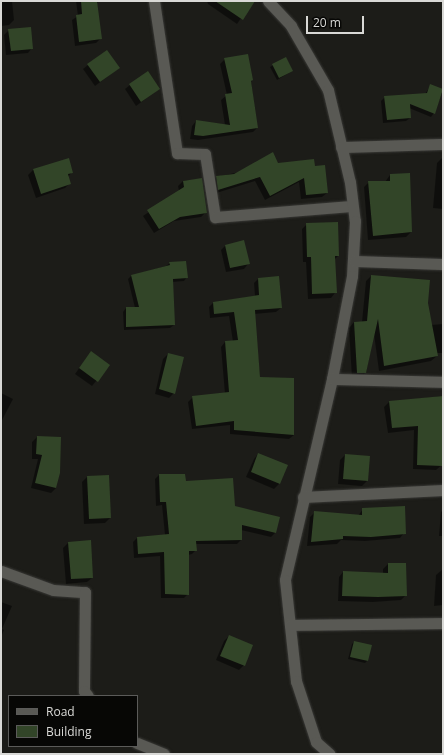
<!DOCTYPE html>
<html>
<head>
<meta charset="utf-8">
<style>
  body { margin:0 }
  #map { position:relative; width:444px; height:755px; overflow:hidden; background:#1c1c18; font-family:"Open Sans",sans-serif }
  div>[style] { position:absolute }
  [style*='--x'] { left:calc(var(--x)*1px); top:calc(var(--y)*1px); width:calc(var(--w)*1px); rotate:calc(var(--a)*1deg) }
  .shadow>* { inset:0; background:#0007 }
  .building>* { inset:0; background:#324528 }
  .roads { filter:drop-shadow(0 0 1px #393936) drop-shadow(0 0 1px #393936) }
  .minor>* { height:11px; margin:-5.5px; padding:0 5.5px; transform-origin:5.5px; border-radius:5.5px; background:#595954 }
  span { translate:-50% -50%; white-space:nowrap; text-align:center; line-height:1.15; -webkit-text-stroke:4px #070705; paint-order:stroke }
  .frame { position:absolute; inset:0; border:2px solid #d9d9d6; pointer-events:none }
  .legend { position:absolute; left:8px; top:695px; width:130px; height:52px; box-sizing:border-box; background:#070705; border:1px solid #5b5b59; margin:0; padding:5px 7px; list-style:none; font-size:12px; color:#d9d9d6 }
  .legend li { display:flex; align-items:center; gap:8px; height:20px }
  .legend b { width:20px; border:1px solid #5b5b59 }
  .scale { position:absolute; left:306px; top:16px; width:58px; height:18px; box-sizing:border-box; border:2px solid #d9d9d6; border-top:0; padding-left:5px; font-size:12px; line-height:14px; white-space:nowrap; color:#d9d9d6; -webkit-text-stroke:3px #070705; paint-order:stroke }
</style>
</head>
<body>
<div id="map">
  <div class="shadow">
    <i style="clip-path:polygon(1px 1px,12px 1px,14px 20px,9px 25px,1px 26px)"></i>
    <i style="clip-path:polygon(76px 1px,99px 1px,96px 4px,101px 38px,96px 43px,75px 46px,72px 20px,78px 16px)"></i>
    <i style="clip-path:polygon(207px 1px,253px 1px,237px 24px,208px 4px)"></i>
    <i style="clip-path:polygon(9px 30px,32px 48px,28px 53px,6px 55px,4px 35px)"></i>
    <i style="clip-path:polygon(286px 58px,292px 71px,277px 80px,270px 67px)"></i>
    <i style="clip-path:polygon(225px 59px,252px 80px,251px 82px,257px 128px,253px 132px,198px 140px,190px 139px,192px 126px,196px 121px,225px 125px,221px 100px,227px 95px,220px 64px)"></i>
    <i style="clip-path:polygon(88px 65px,119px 68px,95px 86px,83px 69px)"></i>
    <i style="clip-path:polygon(130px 85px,159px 89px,136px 106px,125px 89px)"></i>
    <i style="clip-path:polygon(431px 85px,443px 90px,434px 113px,431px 117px,409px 108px,410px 118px,406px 121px,383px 123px,381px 101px,385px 97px,425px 94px)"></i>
    <i style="clip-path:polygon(442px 158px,443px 158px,443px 209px,433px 208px,437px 163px)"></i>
    <i style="clip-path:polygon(68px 159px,72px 172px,68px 177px,70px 183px,65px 188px,36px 198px,28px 175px,33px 170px)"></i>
    <i style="clip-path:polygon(278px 164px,314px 167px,327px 193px,322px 197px,301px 199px,299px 182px,265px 200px,255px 181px,213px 194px,211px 182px,216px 177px)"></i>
    <i style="clip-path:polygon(390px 175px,411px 232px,406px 237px,368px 240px,364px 187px,369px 182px,385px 182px)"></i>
    <i style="clip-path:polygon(201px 179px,206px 212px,201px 217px,174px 221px,154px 233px,143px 216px,179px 191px,178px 186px,183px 181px)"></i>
    <i style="clip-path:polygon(307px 224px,338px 256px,334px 260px,335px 293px,331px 298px,308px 299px,306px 262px,303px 262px,302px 229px)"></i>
    <i style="clip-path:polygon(226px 245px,248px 264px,244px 269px,226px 272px,221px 250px)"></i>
    <i style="clip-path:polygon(170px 263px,187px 277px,184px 281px,172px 282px,174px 325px,170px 328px,124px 330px,123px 312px,126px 308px,135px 308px,128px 279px,131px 276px,166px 266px)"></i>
    <i style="clip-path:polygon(371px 276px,427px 303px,431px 325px,443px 324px,443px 353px,437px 353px,437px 356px,431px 361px,379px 371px,374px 334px,366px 372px,360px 378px,352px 378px,349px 328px,354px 322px,362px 322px,366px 281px)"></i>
    <i style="clip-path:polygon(258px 279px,281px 308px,276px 312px,254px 314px,260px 378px,294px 435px,289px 439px,230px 434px,230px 425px,192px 429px,188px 402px,193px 397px,225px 394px,221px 347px,225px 342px,233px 342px,229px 316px,210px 318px,209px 307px,213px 303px,255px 296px,254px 283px)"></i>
    <i style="clip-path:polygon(168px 354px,174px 393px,169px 398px,155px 394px,163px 359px)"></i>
    <i style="clip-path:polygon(87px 357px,109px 365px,92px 386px,75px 374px)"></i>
    <i style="clip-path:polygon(1px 393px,13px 399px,1px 422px)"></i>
    <i style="clip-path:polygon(443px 396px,443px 464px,436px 470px,413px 469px,414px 430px,388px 433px,384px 407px,389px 402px)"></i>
    <i style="clip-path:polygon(37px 437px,56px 488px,51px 493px,31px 488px,38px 459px,32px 459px,32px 442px)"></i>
    <i style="clip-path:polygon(258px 454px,286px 466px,279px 484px,274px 489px,246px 477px,254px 459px)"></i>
    <i style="clip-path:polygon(345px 455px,367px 481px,362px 486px,338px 484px,340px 460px)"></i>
    <i style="clip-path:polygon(159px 475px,185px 482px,234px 507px,279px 518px,275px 533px,271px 537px,241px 530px,241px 540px,237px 544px,195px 544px,196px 550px,192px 554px,188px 555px,188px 594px,184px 598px,161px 598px,160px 556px,134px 558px,133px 542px,137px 538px,165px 535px,162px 505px,156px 506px,155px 479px)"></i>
    <i style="clip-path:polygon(108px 476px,110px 518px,105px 523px,84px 524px,82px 482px,87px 477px)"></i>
    <i style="clip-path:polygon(363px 509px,404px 533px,400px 538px,365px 541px,341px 540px,337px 544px,307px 546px,310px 517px,315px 512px,358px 516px)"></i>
    <i style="clip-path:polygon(443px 510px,443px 536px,439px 536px,441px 512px)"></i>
    <i style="clip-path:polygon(68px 543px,92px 578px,87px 582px,66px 584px,63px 548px)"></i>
    <i style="clip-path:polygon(388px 564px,406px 595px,401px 600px,373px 602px,338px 601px,339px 577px,343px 572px,383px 574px,383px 569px)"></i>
    <i style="clip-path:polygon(443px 569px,443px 605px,434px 606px,436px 575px)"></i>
    <i style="clip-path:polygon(1px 602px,12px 606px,2px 629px,4px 630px,1px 637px)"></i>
    <i style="clip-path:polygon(229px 636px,244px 665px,239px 670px,216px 660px,224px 641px)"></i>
    <i style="clip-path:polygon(354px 642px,371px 646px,367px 661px,365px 663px,348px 659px,352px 644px)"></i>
  </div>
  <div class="building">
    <i style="clip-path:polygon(81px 1px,97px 1px,102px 39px,79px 42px,76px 15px,82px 14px)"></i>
    <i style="clip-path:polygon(215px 1px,255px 1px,243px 20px)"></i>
    <i style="clip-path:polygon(31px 27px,33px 49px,11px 51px,8px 29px)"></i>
    <i style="clip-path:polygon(107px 50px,120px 68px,100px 82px,87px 64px)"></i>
    <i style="clip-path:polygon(248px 54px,253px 80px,251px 81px,258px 128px,203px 136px,194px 135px,196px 120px,230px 125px,225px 94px,232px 93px,224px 58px)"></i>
    <i style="clip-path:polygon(286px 57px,293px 71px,279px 78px,272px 64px)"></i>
    <i style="clip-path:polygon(148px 71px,160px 89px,141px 102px,129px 84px)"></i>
    <i style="clip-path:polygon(430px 84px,443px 89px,435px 114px,410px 104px,411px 118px,387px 120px,384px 96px,427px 93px)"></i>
    <i style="clip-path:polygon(273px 152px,278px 163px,314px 159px,315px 166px,325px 165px,328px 193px,306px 195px,304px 178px,270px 196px,260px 177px,218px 190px,216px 176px,234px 174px)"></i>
    <i style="clip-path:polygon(69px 158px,73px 173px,68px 174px,71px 184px,41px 194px,33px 169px)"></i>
    <i style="clip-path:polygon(410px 173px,412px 232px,373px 236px,368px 181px,390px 181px,390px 174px)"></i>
    <i style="clip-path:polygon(202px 178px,207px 213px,180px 217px,159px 229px,147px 210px,184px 187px,183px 181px)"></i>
    <i style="clip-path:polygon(338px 222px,339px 256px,335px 256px,337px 293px,312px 294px,311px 257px,307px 257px,306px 223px)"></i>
    <i style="clip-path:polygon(244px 240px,250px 264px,230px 268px,225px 245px)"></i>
    <i style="clip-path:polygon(186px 261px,188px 278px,173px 279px,175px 325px,126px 327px,126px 307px,139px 307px,131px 275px,170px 265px,169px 262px)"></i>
    <i style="clip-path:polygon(371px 275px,430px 280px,428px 303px,438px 356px,384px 366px,378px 319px,366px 373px,357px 373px,354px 322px,367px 321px)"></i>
    <i style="clip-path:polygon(279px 276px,282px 308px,255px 310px,260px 377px,294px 378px,294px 435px,234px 430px,234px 421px,196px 426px,192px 396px,229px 392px,225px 341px,238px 340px,234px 312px,214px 314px,213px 302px,259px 295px,258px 278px)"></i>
    <i style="clip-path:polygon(91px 351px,110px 365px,98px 382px,79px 368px)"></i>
    <i style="clip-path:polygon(168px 353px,184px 357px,175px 394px,159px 389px)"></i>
    <i style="clip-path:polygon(443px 396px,442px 466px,417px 465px,418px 426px,392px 428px,389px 401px)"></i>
    <i style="clip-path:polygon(37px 436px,61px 437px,60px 473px,56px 488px,35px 483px,42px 455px,36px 454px)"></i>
    <i style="clip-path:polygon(258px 453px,288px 465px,280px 484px,251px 472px)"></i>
    <i style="clip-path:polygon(345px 454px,370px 456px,368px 481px,343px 479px)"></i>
    <i style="clip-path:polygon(159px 474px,185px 474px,186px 481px,233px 478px,235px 506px,280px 517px,276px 533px,242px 525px,242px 540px,196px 541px,197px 551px,189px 551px,189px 595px,165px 594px,164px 552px,138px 554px,137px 537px,169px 534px,166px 502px,160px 502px)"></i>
    <i style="clip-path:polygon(109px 475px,111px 518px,89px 519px,87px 476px)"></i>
    <i style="clip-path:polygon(405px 506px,406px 534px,371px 537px,343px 536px,343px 539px,311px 542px,314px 511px,362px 515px,362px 508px)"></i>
    <i style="clip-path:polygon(91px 540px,93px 578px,71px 579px,68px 542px)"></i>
    <i style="clip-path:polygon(388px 563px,406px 563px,407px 596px,378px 597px,342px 596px,343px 571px,388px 573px)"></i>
    <i style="clip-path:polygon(229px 635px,253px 645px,245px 666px,220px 656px)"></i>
    <i style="clip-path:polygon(354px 641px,372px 645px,368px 661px,350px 657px)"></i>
  </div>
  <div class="roads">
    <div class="minor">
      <i style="--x:154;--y:1;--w:154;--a:81.4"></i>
      <i style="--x:177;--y:153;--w:28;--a:2"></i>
      <i style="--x:205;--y:154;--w:64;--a:81"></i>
      <i style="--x:215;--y:217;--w:137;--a:-4.6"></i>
      <i style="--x:268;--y:1;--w:34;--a:47"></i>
      <i style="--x:291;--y:26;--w:74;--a:60"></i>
      <i style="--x:328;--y:90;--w:95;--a:76.6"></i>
      <i style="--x:350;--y:182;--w:39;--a:83"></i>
      <i style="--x:355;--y:221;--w:55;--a:93.1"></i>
      <i style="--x:352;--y:276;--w:105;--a:101"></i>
      <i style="--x:332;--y:379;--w:206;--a:103.2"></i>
      <i style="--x:285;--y:580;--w:102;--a:83.8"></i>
      <i style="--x:296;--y:681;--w:64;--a:71.8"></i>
      <i style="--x:316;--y:742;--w:18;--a:41"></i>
      <i style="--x:341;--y:147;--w:102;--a:-1.7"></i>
      <i style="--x:354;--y:261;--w:89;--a:1.9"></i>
      <i style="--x:332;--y:379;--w:111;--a:1.5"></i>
      <i style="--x:303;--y:497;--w:140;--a:-2.9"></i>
      <i style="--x:1;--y:571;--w:55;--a:20.1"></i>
      <i style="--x:53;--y:590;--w:32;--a:4"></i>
      <i style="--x:85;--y:592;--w:99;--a:90.6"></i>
      <i style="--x:84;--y:691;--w:6;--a:51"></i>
      <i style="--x:290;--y:625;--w:153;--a:-0.7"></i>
      <i style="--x:137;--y:743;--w:29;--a:22"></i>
    </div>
  </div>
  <div class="frame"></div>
  <ul class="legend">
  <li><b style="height:5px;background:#595954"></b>Road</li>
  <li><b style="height:11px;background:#324528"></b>Building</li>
  </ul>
  <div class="scale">20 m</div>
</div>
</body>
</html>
